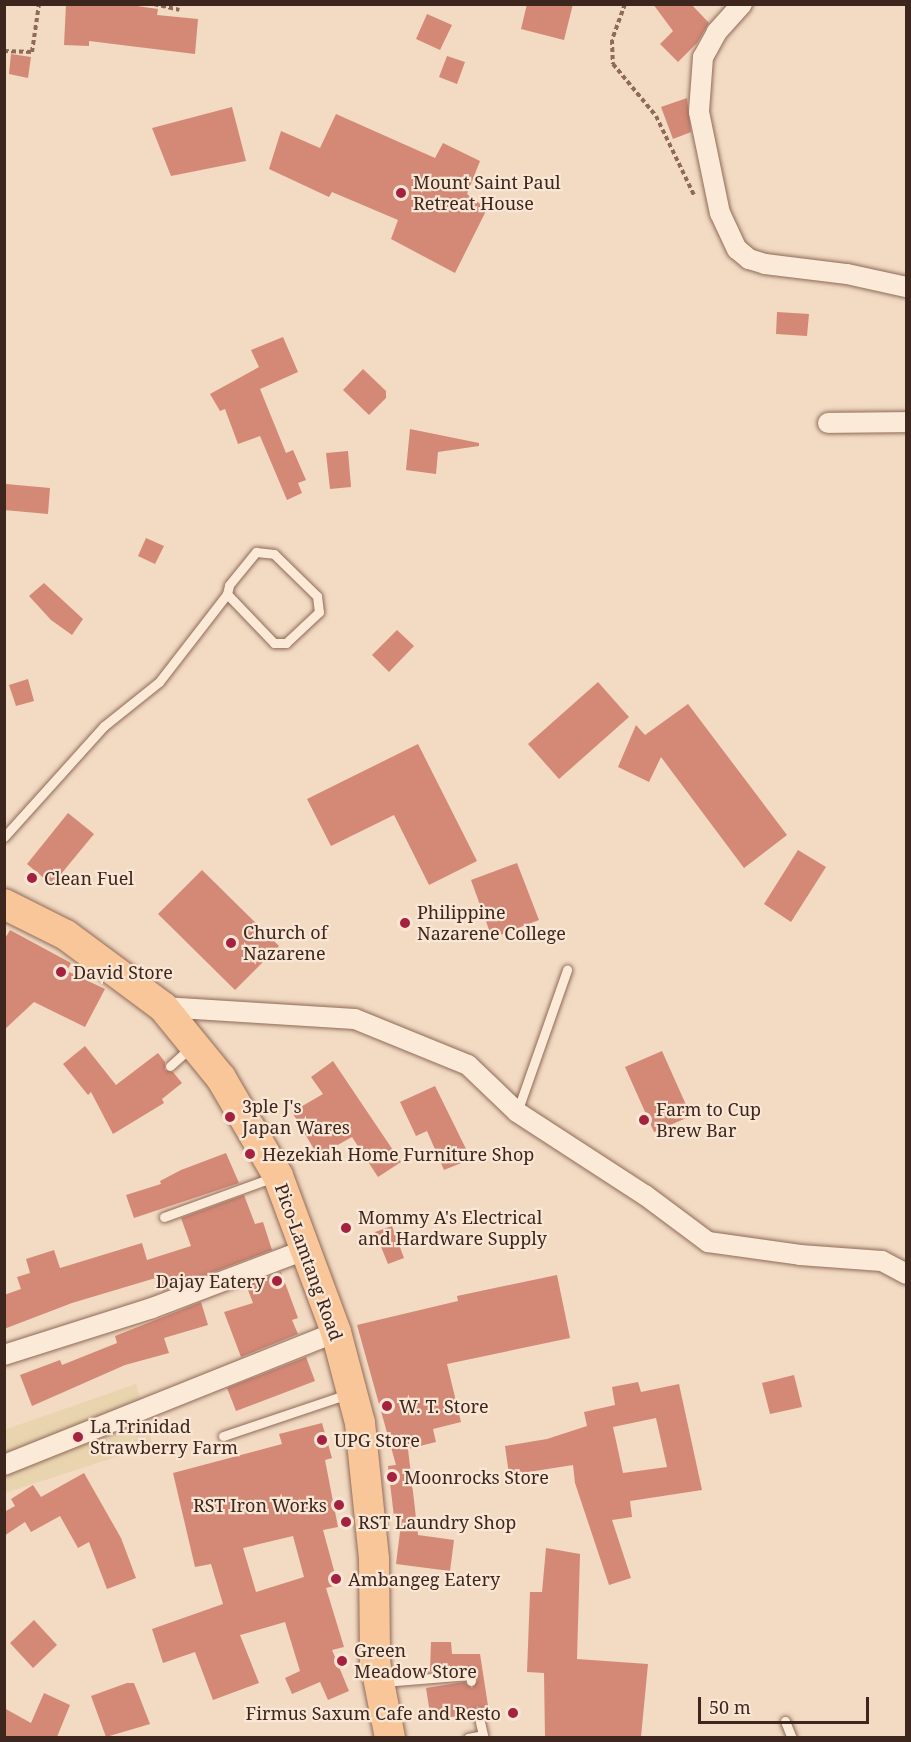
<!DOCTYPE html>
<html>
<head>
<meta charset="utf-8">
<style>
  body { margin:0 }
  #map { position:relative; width:911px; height:1742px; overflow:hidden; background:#f2dac3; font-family:"Noto Serif",serif }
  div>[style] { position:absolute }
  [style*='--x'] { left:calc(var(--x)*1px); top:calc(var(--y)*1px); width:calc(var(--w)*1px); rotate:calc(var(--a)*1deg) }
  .farmland>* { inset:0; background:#e9d4b0 }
  .building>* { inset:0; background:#d48976 }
  .path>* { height:4px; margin-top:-2px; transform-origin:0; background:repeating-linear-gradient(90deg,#8f6a58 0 4.5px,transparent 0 7.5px) }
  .roads { filter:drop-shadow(0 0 2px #8f6a58) drop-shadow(0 0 2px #8f6a58) }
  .lane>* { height:9px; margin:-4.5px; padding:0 4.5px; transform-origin:4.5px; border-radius:4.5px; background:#fcead8 }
  .street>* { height:20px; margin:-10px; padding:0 10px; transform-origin:10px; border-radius:10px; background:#fcead8 }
  .primary>* { height:30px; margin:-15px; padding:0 15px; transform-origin:15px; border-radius:15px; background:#f8c698 }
  .dots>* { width:16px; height:16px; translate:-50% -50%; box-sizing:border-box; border:3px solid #f9e6d4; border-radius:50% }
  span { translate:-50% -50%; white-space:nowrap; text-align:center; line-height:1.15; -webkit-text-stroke:4.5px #f9e6d4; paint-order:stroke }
  .poi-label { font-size:18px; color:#3d261d }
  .left { translate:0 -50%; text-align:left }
  .right { translate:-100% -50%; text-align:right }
  .street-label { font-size:18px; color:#3d261d }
  .frame { position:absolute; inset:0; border:6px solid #3d261d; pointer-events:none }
  .scale { position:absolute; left:698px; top:1697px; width:171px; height:27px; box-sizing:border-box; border:3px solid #3d261d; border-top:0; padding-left:8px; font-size:18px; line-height:21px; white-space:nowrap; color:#3d261d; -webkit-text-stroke:4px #f9e6d4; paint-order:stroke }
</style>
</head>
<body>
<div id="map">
  <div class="farmland">
    <i style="clip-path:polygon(136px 1384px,153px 1445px,5px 1493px,4px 1430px)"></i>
  </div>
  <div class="building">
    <i style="clip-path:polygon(66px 4px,123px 4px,158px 9px,157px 15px,198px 19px,195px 54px,89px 41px,89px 46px,64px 45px)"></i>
    <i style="clip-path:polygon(527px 4px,573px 4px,564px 40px,521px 29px)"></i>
    <i style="clip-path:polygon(653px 4px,691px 4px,709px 23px,697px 43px,678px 62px,660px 44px,673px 31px)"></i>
    <i style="clip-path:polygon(427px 14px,452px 25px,440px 50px,416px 39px)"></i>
    <i style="clip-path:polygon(11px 54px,31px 57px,28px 78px,9px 74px)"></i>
    <i style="clip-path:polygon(447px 56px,465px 62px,457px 84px,439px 77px)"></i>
    <i style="clip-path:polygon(687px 98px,691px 132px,673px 139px,661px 107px)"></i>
    <i style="clip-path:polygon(232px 107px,246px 161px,171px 176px,152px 128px)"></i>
    <i style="clip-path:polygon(336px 114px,435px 158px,443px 143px,480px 161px,467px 194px,487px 209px,455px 273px,391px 239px,398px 220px,332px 192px,329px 197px,269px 169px,281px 131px,320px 148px)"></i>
    <i style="clip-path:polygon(777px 312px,809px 314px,807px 336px,776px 334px)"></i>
    <i style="clip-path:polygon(283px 337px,298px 372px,260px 389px,286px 453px,293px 450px,306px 480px,298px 483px,302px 493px,287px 500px,260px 436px,238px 444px,225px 409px,220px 411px,210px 394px,259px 367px,251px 350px)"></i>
    <i style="clip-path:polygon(363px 369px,386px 391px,386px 398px,369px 415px,343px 390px)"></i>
    <i style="clip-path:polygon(410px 429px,479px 443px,479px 446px,438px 452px,436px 474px,406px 470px)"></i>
    <i style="clip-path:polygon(348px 451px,351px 487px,330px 489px,326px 453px)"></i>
    <i style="clip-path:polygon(6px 484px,50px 488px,48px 514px,4px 510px)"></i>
    <i style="clip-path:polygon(146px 538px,164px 546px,155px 564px,138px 556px)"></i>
    <i style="clip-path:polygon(44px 583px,83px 619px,72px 635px,51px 620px,29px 596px)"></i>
    <i style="clip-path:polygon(397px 630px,414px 646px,389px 672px,372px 655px)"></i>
    <i style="clip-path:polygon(28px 679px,34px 701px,16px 706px,9px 685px)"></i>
    <i style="clip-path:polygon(598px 682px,629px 717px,559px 779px,528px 744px)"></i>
    <i style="clip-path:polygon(688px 704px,787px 835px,744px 868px,661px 757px,649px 782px,618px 767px,636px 725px,645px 735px)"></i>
    <i style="clip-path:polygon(418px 744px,477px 861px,429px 885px,394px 815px,331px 846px,307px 799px)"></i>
    <i style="clip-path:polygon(68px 813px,94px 834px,52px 885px,27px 864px)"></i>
    <i style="clip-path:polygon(798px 850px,826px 867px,791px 922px,764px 904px)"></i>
    <i style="clip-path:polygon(517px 863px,539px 920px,492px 938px,471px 880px)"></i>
    <i style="clip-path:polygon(202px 870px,279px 946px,235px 990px,158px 914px)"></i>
    <i style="clip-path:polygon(10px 930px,71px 963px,67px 971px,105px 989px,85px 1027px,34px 1002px,4px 1030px,4px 940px)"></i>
    <i style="clip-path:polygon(85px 1046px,116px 1085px,158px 1053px,165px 1062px,165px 1070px,173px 1072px,182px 1083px,162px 1099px,164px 1103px,113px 1134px,91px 1092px,88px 1095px,63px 1064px)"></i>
    <i style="clip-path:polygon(662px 1051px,691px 1116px,654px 1132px,625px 1067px)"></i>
    <i style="clip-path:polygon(333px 1061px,401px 1162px,378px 1177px,352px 1137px,318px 1156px,292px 1112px,323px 1094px,311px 1077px)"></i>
    <i style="clip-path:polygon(435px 1086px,471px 1159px,444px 1170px,427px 1131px,416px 1136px,400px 1102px)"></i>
    <i style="clip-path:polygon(226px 1153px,239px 1183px,134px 1218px,126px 1195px,161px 1184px,160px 1181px,181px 1170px)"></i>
    <i style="clip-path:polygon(244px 1195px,255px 1224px,263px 1222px,272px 1250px,163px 1291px,159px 1277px,72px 1303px,4px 1329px,4px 1295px,21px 1289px,17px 1277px,30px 1273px,26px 1259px,54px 1250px,60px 1268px,142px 1243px,147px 1260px,191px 1246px,181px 1218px)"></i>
    <i style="clip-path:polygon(392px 1226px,404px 1258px,388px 1264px,375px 1232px)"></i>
    <i style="clip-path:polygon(281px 1272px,298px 1318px,292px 1320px,298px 1334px,241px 1357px,224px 1312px,253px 1303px,246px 1285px)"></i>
    <i style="clip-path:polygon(557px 1275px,570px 1338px,447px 1364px,461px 1422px,433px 1429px,436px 1442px,408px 1449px,418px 1535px,454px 1540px,450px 1571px,396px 1564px,402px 1516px,394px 1517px,388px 1466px,396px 1465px,357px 1325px,458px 1301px,457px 1296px)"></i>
    <i style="clip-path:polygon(201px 1302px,208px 1325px,164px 1338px,169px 1353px,125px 1365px,32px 1406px,20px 1375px,60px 1360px,62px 1365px,117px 1343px,115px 1336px)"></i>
    <i style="clip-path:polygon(306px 1357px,315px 1381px,236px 1411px,227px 1388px)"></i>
    <i style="clip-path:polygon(794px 1375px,802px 1407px,770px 1414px,762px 1383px)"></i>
    <i style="clip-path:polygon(evenodd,638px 1382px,641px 1392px,679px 1384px,702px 1490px,630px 1501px,632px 1517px,612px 1520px,631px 1578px,609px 1585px,575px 1483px,573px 1465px,509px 1475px,505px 1446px,547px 1439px,587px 1426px,584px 1412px,615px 1405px,612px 1387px,638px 1382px,656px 1418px,667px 1467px,623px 1473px,613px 1427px,656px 1418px)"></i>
    <i style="clip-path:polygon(evenodd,322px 1423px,332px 1458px,325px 1460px,338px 1527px,323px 1530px,338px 1585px,326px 1588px,344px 1647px,332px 1650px,349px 1691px,328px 1700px,320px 1682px,292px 1694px,285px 1678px,300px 1671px,285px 1622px,240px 1635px,259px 1683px,213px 1700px,195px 1652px,163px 1663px,152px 1629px,223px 1604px,211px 1564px,195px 1567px,173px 1473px,282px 1444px,279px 1434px,322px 1423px,293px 1536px,304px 1577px,256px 1592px,243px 1548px,293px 1536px)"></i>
    <i style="clip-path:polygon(84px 1473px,121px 1538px,136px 1578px,107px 1589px,89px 1542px,78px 1548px,60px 1516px,31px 1532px,25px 1522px,4px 1536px,4px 1512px,15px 1506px,11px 1499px,33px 1485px,41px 1497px)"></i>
    <i style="clip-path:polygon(546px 1548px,580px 1554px,577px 1659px,648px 1664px,641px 1737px,545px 1737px,544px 1673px,527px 1672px,530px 1592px,542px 1592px)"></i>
    <i style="clip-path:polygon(34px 1620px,57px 1645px,33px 1668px,10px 1643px)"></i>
    <i style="clip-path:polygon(431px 1642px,451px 1642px,452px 1654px,480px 1654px,489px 1712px,477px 1706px,471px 1714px,431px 1720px,426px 1688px,464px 1682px,472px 1688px,478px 1680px,472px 1669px,430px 1671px)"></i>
    <i style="clip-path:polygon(127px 1683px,134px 1683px,150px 1724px,106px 1737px,91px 1696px)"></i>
    <i style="clip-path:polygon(44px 1693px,70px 1705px,57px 1737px,4px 1737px,4px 1708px,31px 1723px)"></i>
  </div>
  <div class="path">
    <i style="--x:154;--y:4;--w:26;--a:13"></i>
    <i style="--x:625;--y:4;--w:38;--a:110"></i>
    <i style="--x:612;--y:40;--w:24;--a:88"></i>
    <i style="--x:613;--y:64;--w:67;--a:50.4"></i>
    <i style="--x:656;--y:116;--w:88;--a:64.3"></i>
    <i style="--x:4;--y:51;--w:28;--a:2"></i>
    <i style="--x:32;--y:52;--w:49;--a:-81.7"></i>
  </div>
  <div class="roads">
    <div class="lane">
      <i style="--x:256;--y:552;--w:18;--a:6"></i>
      <i style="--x:274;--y:554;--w:60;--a:44.3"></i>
      <i style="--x:317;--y:596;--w:16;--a:83"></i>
      <i style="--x:319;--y:612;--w:45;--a:136.8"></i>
      <i style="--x:286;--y:643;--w:12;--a:180"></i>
      <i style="--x:274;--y:643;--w:68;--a:-133.8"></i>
      <i style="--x:227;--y:594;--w:9;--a:-77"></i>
      <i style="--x:229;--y:585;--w:43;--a:-50.7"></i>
      <i style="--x:4;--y:837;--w:149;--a:-48"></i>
      <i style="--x:104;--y:726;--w:70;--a:-38.7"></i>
      <i style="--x:159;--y:682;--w:111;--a:-52.3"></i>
      <i style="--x:170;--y:1066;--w:27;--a:-42"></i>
      <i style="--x:517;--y:1112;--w:151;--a:-70.6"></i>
      <i style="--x:164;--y:1217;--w:117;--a:-20"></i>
      <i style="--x:223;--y:1436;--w:132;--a:-18.6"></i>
      <i style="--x:383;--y:1682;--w:87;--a:-4.6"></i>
      <i style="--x:470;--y:1675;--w:6;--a:81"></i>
      <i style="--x:785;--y:1721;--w:18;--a:68"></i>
      <i style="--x:468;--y:1738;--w:15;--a:-11"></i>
      <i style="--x:483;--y:1735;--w:23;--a:-103"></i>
    </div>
    <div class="street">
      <i style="--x:742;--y:4;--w:38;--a:132"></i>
      <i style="--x:717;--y:32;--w:29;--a:119"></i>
      <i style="--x:703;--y:57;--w:55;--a:94.2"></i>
      <i style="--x:699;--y:112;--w:103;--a:78.3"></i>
      <i style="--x:720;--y:213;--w:40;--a:65"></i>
      <i style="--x:737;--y:249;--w:16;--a:40"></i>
      <i style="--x:749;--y:259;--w:17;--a:17"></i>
      <i style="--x:765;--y:264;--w:83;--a:7"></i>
      <i style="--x:847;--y:274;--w:60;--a:12.4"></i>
      <i style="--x:828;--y:423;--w:78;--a:-0.7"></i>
      <i style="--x:163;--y:1007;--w:192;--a:3.6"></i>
      <i style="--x:355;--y:1019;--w:122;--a:22.2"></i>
      <i style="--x:468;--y:1065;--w:68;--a:43.8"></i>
      <i style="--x:517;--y:1112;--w:153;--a:33"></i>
      <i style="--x:645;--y:1195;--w:79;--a:36.7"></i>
      <i style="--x:708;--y:1242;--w:93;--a:8"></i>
      <i style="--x:800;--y:1255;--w:82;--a:4.2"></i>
      <i style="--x:882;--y:1261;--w:27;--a:28"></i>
      <i style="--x:4;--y:1355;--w:155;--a:-17.6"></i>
      <i style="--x:152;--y:1308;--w:166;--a:-20.8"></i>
      <i style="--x:4;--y:1465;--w:358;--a:-21.8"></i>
    </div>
    <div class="primary">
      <i style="--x:4;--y:904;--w:69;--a:26.6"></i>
      <i style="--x:66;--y:935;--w:121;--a:36.6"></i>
      <i style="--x:163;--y:1007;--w:92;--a:50.8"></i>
      <i style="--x:221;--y:1078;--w:113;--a:59.8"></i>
      <i style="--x:278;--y:1176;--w:166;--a:69.6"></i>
      <i style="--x:336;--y:1332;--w:94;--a:75.2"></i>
      <i style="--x:360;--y:1423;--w:137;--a:84.1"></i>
      <i style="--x:374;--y:1559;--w:103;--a:89.4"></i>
      <i style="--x:375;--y:1662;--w:77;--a:78.8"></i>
    </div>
  </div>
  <div class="dots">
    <i style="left:401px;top:193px;background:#a4223e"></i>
    <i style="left:32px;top:878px;background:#a4223e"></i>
    <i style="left:405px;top:923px;background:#a4223e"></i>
    <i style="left:231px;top:943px;background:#a4223e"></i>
    <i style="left:61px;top:972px;background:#a4223e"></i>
    <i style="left:230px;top:1117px;background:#a4223e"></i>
    <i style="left:644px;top:1120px;background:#a4223e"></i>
    <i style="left:250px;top:1154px;background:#a4223e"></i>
    <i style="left:346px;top:1228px;background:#a4223e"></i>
    <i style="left:277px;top:1281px;background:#a4223e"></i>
    <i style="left:387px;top:1406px;background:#a4223e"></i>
    <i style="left:78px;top:1437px;background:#a4223e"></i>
    <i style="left:322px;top:1440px;background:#a4223e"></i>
    <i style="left:392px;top:1477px;background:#a4223e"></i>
    <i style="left:339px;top:1505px;background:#a4223e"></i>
    <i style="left:346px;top:1522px;background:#a4223e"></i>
    <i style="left:336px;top:1579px;background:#a4223e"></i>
    <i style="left:342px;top:1661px;background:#a4223e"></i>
    <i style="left:513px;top:1713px;background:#a4223e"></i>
  </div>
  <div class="poi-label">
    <span class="left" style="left:413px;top:193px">Mount Saint Paul<br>Retreat House</span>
    <span class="left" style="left:44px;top:878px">Clean Fuel</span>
    <span class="left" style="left:417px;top:923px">Philippine<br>Nazarene College</span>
    <span class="left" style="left:243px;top:943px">Church of<br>Nazarene</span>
    <span class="left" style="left:73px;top:972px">David Store</span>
    <span class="left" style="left:242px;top:1117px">3ple J's<br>Japan Wares</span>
    <span class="left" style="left:656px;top:1120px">Farm to Cup<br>Brew Bar</span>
    <span class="left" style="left:262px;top:1154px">Hezekiah Home Furniture Shop</span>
    <span class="left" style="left:358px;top:1228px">Mommy A's Electrical<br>and Hardware Supply</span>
    <span class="right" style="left:265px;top:1281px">Dajay Eatery</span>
    <span class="left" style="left:399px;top:1406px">W. T. Store</span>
    <span class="left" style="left:90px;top:1437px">La Trinidad<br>Strawberry Farm</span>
    <span class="left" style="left:334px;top:1440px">UPG Store</span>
    <span class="left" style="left:404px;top:1477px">Moonrocks Store</span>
    <span class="right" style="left:327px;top:1505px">RST Iron Works</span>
    <span class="left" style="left:358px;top:1522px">RST Laundry Shop</span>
    <span class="left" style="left:348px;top:1579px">Ambangeg Eatery</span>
    <span class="left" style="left:354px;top:1661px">Green<br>Meadow Store</span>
    <span class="right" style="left:501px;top:1713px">Firmus Saxum Cafe and Resto</span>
  </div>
  <div class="street-label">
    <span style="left:309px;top:1262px;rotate:70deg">Pico-Lamtang Road</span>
  </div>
  <div class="frame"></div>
  <div class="scale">50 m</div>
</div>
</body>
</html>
